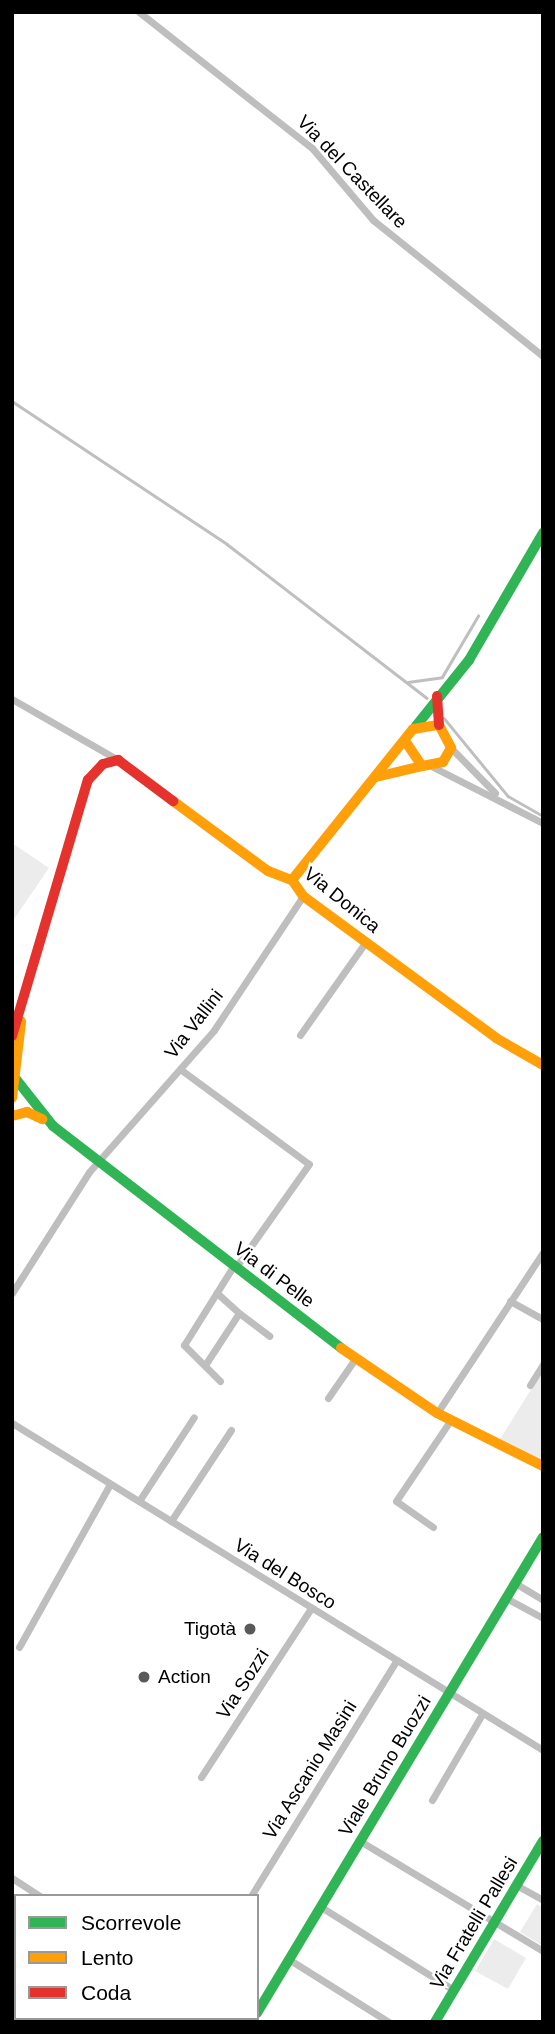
<!DOCTYPE html>
<html>
<head>
<meta charset="utf-8">
<style>
  body { margin:0 }
  #map { position:relative; width:555px; height:2034px; overflow:hidden; background:#fff; font-family:Arial,sans-serif }
  div>[style] { position:absolute }
  [style*='--x'] { left:calc(var(--x)*1px); top:calc(var(--y)*1px); width:calc(var(--w)*1px); rotate:calc(var(--a)*1deg) }
  .green>* { inset:0; background:#ececec }
  .stream>* { height:2.5px; margin:-1.25px; padding:0 1.25px; transform-origin:1.25px; border-radius:1.25px; background:#bfbfbf }
  .street>* { height:7px; margin:-3.5px; padding:0 3.5px; transform-origin:3.5px; border-radius:3.5px; background:#bebebe }
  .fast>* { height:10px; margin:-5px; padding:0 5px; transform-origin:5px; border-radius:5px; background:#30b455 }
  .slow>* { height:10px; margin:-5px; padding:0 5px; transform-origin:5px; border-radius:5px; background:#ff9f0a }
  .jam>* { height:10px; margin:-5px; padding:0 5px; transform-origin:5px; border-radius:5px; background:#e5322d }
  .dots>* { width:19px; height:19px; translate:-50% -50%; box-sizing:border-box; border:4px solid #fff; border-radius:50% }
  span { translate:-50% -50%; white-space:nowrap; text-align:center; line-height:1.15; -webkit-text-stroke:5px #fff; paint-order:stroke }
  .street-label { font-size:19px; color:#000 }
  .poi-label { font-size:19px; color:#000 }
  .right { translate:-100% -50%; text-align:right }
  .left { translate:0 -50%; text-align:left }
  .frame { position:absolute; inset:0; border:14px solid #000; pointer-events:none }
  .legend { position:absolute; left:14px; top:1894px; width:245px; height:126px; box-sizing:border-box; background:#fff; border:2px solid #999; margin:0; padding:9px 12px; list-style:none; font-size:21px; color:#000 }
  .legend li { display:flex; align-items:center; gap:14px; height:35px }
  .legend b { width:35px; border:2px solid #999 }
</style>
</head>
<body>
<div id="map">
  <div class="green">
    <i style="clip-path:polygon(12px 843px,49px 868px,12px 922px)"></i>
    <i style="clip-path:polygon(543px 1370px,543px 1462px,499px 1441px)"></i>
    <i style="clip-path:polygon(537px 1904px,543px 1908px,543px 1946px,520px 1932px)"></i>
    <i style="clip-path:polygon(494px 1939px,526px 1958px,508px 1989px,475px 1971px)"></i>
  </div>
  <div class="stream">
    <i style="--x:12;--y:401;--w:258;--a:33.6"></i>
    <i style="--x:227;--y:544;--w:252;--a:37.6"></i>
    <i style="--x:408;--y:682;--w:34;--a:-8"></i>
    <i style="--x:442;--y:677;--w:71;--a:-59.5"></i>
    <i style="--x:444;--y:718;--w:101;--a:50.6"></i>
    <i style="--x:508;--y:796;--w:40;--a:29.7"></i>
  </div>
  <div class="street">
    <i style="--x:139;--y:12;--w:220;--a:38.2"></i>
    <i style="--x:312;--y:148;--w:94;--a:49.7"></i>
    <i style="--x:373;--y:220;--w:218;--a:38.7"></i>
    <i style="--x:12;--y:699;--w:122;--a:29.9"></i>
    <i style="--x:451;--y:748;--w:63;--a:45.6"></i>
    <i style="--x:433;--y:767;--w:123;--a:27"></i>
    <i style="--x:300;--y:1035;--w:113;--a:-54.8"></i>
    <i style="--x:180;--y:1069;--w:160;--a:36.4"></i>
    <i style="--x:309;--y:1164;--w:126;--a:125.3"></i>
    <i style="--x:12;--y:1293;--w:143;--a:-57.5"></i>
    <i style="--x:89;--y:1172;--w:189;--a:-48.6"></i>
    <i style="--x:214;--y:1030;--w:161;--a:-56.4"></i>
    <i style="--x:510;--y:1301;--w:38;--a:29"></i>
    <i style="--x:239;--y:1313;--w:38;--a:37"></i>
    <i style="--x:205;--y:1365;--w:62;--a:-56.8"></i>
    <i style="--x:239;--y:1313;--w:30;--a:-138"></i>
    <i style="--x:220;--y:1381;--w:51;--a:-135"></i>
    <i style="--x:184;--y:1345;--w:94;--a:-58"></i>
    <i style="--x:530;--y:1385;--w:25;--a:-58"></i>
    <i style="--x:328;--y:1398;--w:47;--a:-55.3"></i>
    <i style="--x:437;--y:1413;--w:193;--a:-56.6"></i>
    <i style="--x:12;--y:1423;--w:624;--a:31.63"></i>
    <i style="--x:139;--y:1501;--w:100;--a:-56.8"></i>
    <i style="--x:171;--y:1521;--w:109;--a:-56.6"></i>
    <i style="--x:433;--y:1527;--w:45;--a:-144.9"></i>
    <i style="--x:396;--y:1501;--w:97;--a:-56"></i>
    <i style="--x:515;--y:1583;--w:33;--a:31"></i>
    <i style="--x:506;--y:1598;--w:42;--a:28.4"></i>
    <i style="--x:19;--y:1647;--w:187;--a:-60.8"></i>
    <i style="--x:201;--y:1777;--w:202;--a:-56.9"></i>
    <i style="--x:432;--y:1800;--w:99;--a:-59.8"></i>
    <i style="--x:360;--y:1841;--w:214;--a:31"></i>
    <i style="--x:12;--y:1878;--w:33;--a:33"></i>
    <i style="--x:516;--y:1885;--w:31;--a:29"></i>
    <i style="--x:251;--y:1896;--w:276;--a:-58.3"></i>
    <i style="--x:321;--y:1907;--w:157;--a:32"></i>
    <i style="--x:290;--y:1960;--w:117;--a:32.1"></i>
    <i style="--x:244;--y:2018;--w:7;--a:34"></i>
    <i style="--x:44;--y:2022;--w:4;--a:-63"></i>
  </div>
  <div class="fast">
    <i style="--x:416;--y:726;--w:85;--a:-51.2"></i>
    <i style="--x:469;--y:660;--w:147;--a:-59.8"></i>
    <i style="--x:12;--y:1074;--w:66;--a:51.7"></i>
    <i style="--x:53;--y:1126;--w:364;--a:37.6"></i>
    <i style="--x:257;--y:2013;--w:555;--a:-59"></i>
    <i style="--x:435;--y:2022;--w:211;--a:-59.2"></i>
  </div>
  <div class="slow">
    <i style="--x:376;--y:777;--w:47;--a:-13.4"></i>
    <i style="--x:173;--y:801;--w:118;--a:36.4"></i>
    <i style="--x:268;--y:871;--w:26;--a:21"></i>
    <i style="--x:292;--y:880;--w:19;--a:55"></i>
    <i style="--x:303;--y:896;--w:240;--a:36.3"></i>
    <i style="--x:496;--y:1038;--w:54;--a:29.9"></i>
    <i style="--x:292;--y:880;--w:193;--a:-51.3"></i>
    <i style="--x:413;--y:729;--w:26;--a:-9"></i>
    <i style="--x:439;--y:725;--w:26;--a:62"></i>
    <i style="--x:451;--y:748;--w:16;--a:120"></i>
    <i style="--x:443;--y:762;--w:21;--a:169"></i>
    <i style="--x:422;--y:766;--w:27;--a:-124"></i>
    <i style="--x:12;--y:1098;--w:77;--a:-83.2"></i>
    <i style="--x:12;--y:1116;--w:16;--a:-15"></i>
    <i style="--x:27;--y:1112;--w:17;--a:25"></i>
    <i style="--x:341;--y:1348;--w:116;--a:34.1"></i>
    <i style="--x:437;--y:1413;--w:119;--a:26.6"></i>
  </div>
  <div class="jam">
    <i style="--x:437;--y:696;--w:29;--a:86"></i>
    <i style="--x:12;--y:1036;--w:267;--a:-73.5"></i>
    <i style="--x:88;--y:780;--w:22;--a:-47"></i>
    <i style="--x:103;--y:764;--w:16;--a:-15"></i>
    <i style="--x:118;--y:760;--w:69;--a:36.7"></i>
  </div>
  <div class="dots">
    <i style="left:250px;top:1629px;background:#595959"></i>
    <i style="left:144px;top:1677px;background:#595959"></i>
  </div>
  <div class="street-label">
    <span style="left:352px;top:172px;rotate:46deg">Via del Castellare</span>
    <span style="left:342px;top:900px;rotate:39deg">Via Donica</span>
    <span style="left:194px;top:1024px;rotate:-52deg">Via Vallini</span>
    <span style="left:274px;top:1275px;rotate:37deg">Via di Pelle</span>
    <span style="left:285px;top:1574px;rotate:32deg">Via del Bosco</span>
    <span style="left:243px;top:1684px;rotate:-57deg">Via Sozzi</span>
    <span style="left:385px;top:1766px;rotate:-59deg">Viale Bruno Buozzi</span>
    <span style="left:310px;top:1770px;rotate:-58deg">Via Ascanio Masini</span>
    <span style="left:474px;top:1923px;rotate:-59deg">Via Fratelli Pallesi</span>
  </div>
  <div class="poi-label">
    <span class="right" style="left:236px;top:1629px">Tigotà</span>
    <span class="left" style="left:158px;top:1677px">Action</span>
  </div>
  <div class="frame"></div>
  <ul class="legend">
  <li><b style="height:9px;background:#30b455"></b>Scorrevole</li>
  <li><b style="height:9px;background:#ff9f0a"></b>Lento</li>
  <li><b style="height:9px;background:#e5322d"></b>Coda</li>
  </ul>
</div>
</body>
</html>
